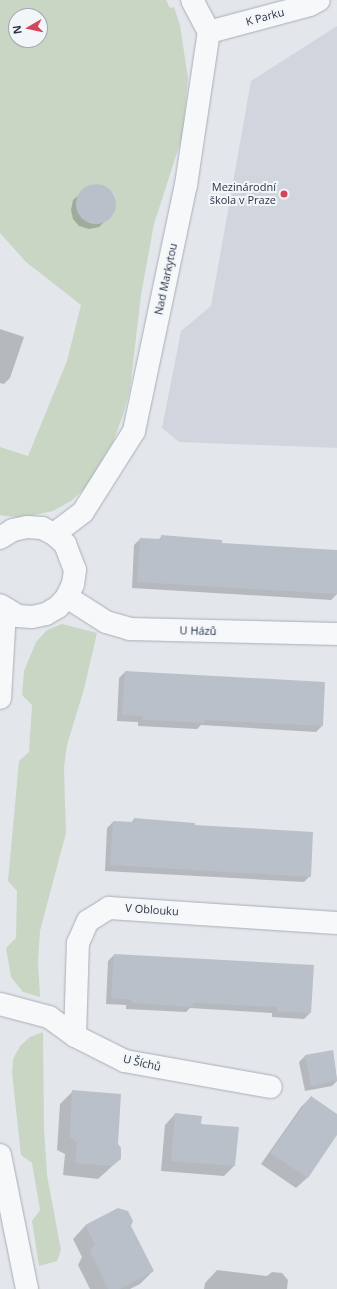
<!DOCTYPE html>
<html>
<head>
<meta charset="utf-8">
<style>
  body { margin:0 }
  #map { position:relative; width:337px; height:1289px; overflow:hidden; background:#e3e7ec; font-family:"Open Sans",sans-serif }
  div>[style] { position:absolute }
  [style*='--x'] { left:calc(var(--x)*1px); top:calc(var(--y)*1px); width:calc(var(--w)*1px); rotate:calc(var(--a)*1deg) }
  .built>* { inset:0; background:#d1d6de }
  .green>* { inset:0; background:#c9d6c4 }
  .shadow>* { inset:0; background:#0003 }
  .building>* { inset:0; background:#bac0ca }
  .round { border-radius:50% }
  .roads { filter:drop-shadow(0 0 1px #a8aeb7) drop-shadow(0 0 1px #a8aeb7) }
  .street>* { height:22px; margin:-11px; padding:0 11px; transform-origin:11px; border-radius:11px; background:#f6f8fa }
  .dots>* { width:11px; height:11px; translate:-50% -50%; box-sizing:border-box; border:2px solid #f3f6f9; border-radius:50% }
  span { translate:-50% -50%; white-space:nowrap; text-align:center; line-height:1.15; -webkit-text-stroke:4px #f3f6f9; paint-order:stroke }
  .street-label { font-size:11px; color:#2a3445 }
  .poi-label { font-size:11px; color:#2a3445 }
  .right { translate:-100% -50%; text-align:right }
  .north { position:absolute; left:8px; top:8px; width:40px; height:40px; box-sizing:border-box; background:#f3f6f9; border:1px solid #a3a8b1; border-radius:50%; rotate:261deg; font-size:11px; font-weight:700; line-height:16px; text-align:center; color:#2a3445 }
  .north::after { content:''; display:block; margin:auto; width:14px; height:18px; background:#d4455a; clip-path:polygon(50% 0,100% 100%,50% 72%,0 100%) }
</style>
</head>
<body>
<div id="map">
  <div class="built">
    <i style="clip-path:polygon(337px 26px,337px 448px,179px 442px,162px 428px,181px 331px,211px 306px,251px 81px)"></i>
  </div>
  <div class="green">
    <i style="clip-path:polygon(evenodd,0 0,166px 0,170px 8px,174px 7px,180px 25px,188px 78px,183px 134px,154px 224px,141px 295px,130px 389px,123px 415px,113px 442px,85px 488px,71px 501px,53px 511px,21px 518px,0 515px,0 447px,28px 456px,67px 361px,81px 305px,26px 262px,0 233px,0 0,16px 16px,40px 16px,40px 40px,16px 40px,16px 16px,0 0,96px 184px,107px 187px,115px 195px,116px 205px,113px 215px,106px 221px,95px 224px,85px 220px,78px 213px,76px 203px,79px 193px,87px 186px,96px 184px)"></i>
    <i style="clip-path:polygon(62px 624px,97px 633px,84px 689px,67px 745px,64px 768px,66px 833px,40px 931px,38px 961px,40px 997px,23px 992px,11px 977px,6px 948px,16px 938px,17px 891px,8px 881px,19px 761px,29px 752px,32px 705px,22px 695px,24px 671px,36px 642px,47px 630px)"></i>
    <i style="clip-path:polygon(43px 1032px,44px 1128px,47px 1175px,61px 1250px,57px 1261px,39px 1266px,32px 1221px,40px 1210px,32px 1163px,21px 1155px,12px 1073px,13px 1059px,20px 1046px,30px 1037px)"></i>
  </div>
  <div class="shadow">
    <i style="clip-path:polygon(96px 185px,107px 188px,114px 195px,115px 205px,113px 214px,106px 220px,99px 227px,89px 229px,79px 226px,73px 219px,71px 210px,73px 200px,80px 194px,87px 187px)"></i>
    <i style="clip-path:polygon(0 329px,24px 337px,10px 378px,4px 384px,0 383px)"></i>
    <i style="clip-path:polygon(162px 536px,221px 544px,337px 551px,337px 594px,331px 600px,132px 588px,134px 545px,140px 539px,158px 540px)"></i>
    <i style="clip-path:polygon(125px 672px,322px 726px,316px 732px,201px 725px,197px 729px,138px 726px,138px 722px,117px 721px,119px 678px)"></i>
    <i style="clip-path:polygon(134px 819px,194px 826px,310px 876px,304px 882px,105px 871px,107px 828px,113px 822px,131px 823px)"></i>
    <i style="clip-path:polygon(114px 955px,310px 1013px,304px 1019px,272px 1017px,272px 1013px,190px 1008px,186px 1012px,126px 1009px,126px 1005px,106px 1004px,108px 961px)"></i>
    <i style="clip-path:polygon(333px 1051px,337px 1081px,332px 1086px,305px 1091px,299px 1062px,305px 1056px)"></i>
    <i style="clip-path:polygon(73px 1091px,116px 1144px,120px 1159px,98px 1179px,63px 1175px,65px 1154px,57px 1150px,60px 1104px)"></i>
    <i style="clip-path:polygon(311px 1097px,337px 1115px,337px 1133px,307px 1178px,296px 1188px,261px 1164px,301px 1107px)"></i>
    <i style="clip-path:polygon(175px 1114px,200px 1125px,234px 1166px,224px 1176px,161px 1171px,165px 1125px)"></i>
    <i style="clip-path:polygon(118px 1209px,153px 1271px,140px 1284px,130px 1289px,90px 1289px,78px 1265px,82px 1257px,73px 1239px,85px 1226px)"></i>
    <i style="clip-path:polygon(217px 1270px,267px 1276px,272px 1272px,282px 1273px,288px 1280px,287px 1289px,204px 1289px,205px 1283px)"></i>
  </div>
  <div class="building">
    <i class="round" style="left:76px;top:184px;width:40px;height:40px"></i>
    <i style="clip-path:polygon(161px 535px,222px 540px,222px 543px,337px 550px,337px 594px,137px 582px,140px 538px,161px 539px)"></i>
    <i style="clip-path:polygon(125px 671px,325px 682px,323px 726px,204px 720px,204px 723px,143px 720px,143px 716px,122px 715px)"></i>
    <i style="clip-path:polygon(134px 818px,195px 823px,195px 825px,313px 832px,311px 877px,110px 865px,113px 821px,134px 822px)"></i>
    <i style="clip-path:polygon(114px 954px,314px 965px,311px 1013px,277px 1012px,277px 1007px,193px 1003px,193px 1007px,132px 1003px,132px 1000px,111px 998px)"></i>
    <i style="clip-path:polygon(333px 1050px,337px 1080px,311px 1086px,305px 1055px)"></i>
    <i style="clip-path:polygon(72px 1090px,121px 1094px,118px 1144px,121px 1148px,121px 1159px,112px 1166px,75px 1163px,77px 1142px,70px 1137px)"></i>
    <i style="clip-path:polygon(311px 1096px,337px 1114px,337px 1135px,308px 1178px,270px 1153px)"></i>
    <i style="clip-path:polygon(175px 1113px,202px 1116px,201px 1124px,239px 1127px,235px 1166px,171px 1161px)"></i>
    <i style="clip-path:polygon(118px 1208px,128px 1211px,133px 1221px,131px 1226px,154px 1271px,120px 1289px,108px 1289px,90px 1251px,95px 1244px,85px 1225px)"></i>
  </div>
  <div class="roads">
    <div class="street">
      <i style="--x:209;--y:32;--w:105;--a:-15"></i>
      <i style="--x:310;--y:5;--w:10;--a:-29"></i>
      <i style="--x:54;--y:534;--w:36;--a:-37"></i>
      <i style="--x:83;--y:512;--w:96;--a:-57.8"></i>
      <i style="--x:134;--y:431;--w:251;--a:-78.1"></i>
      <i style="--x:186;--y:185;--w:155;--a:-81.5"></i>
      <i style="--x:209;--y:32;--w:36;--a:-118"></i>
      <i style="--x:0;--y:538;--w:15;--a:-32"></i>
      <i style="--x:13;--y:530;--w:14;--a:-12"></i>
      <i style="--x:27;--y:527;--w:15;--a:4"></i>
      <i style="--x:42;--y:528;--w:13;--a:27"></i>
      <i style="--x:54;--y:534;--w:15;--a:42"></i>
      <i style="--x:65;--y:544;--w:28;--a:69"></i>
      <i style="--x:75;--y:570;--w:14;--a:98"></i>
      <i style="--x:73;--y:584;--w:14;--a:115"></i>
      <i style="--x:67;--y:597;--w:13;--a:132"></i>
      <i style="--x:58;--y:607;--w:14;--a:150"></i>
      <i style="--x:46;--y:614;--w:14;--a:168"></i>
      <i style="--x:32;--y:617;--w:14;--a:-176"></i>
      <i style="--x:18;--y:616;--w:21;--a:-149"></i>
      <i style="--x:67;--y:597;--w:46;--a:32.7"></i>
      <i style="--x:106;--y:622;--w:25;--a:16"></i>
      <i style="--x:130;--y:629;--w:207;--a:1.4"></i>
      <i style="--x:0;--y:698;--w:88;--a:-86.7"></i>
      <i style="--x:0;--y:1004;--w:51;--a:14.9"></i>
      <i style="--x:49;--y:1017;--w:32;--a:36"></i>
      <i style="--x:75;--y:1036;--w:56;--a:26.6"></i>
      <i style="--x:125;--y:1061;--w:148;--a:10.1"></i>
      <i style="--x:75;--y:1036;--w:93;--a:-88.2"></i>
      <i style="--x:78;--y:943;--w:24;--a:-66"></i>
      <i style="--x:88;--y:921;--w:25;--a:-32"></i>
      <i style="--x:109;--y:908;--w:228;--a:3.8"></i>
      <i style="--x:0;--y:1155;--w:137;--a:78.6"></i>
    </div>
  </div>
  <div class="dots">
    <i style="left:284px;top:194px;background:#d4455a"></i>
  </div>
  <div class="street-label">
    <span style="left:265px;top:17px;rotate:-15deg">K Parku</span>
    <span style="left:166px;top:279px;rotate:-78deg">Nad Markytou</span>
    <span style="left:198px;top:631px;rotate:1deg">U Házů</span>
    <span style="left:152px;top:910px;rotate:4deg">V Oblouku</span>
    <span style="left:142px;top:1063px;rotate:13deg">U Šíchů</span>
  </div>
  <div class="poi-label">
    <span class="right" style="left:276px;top:194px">Mezinárodní<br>škola v Praze</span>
  </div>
  <div class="north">N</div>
</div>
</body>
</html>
